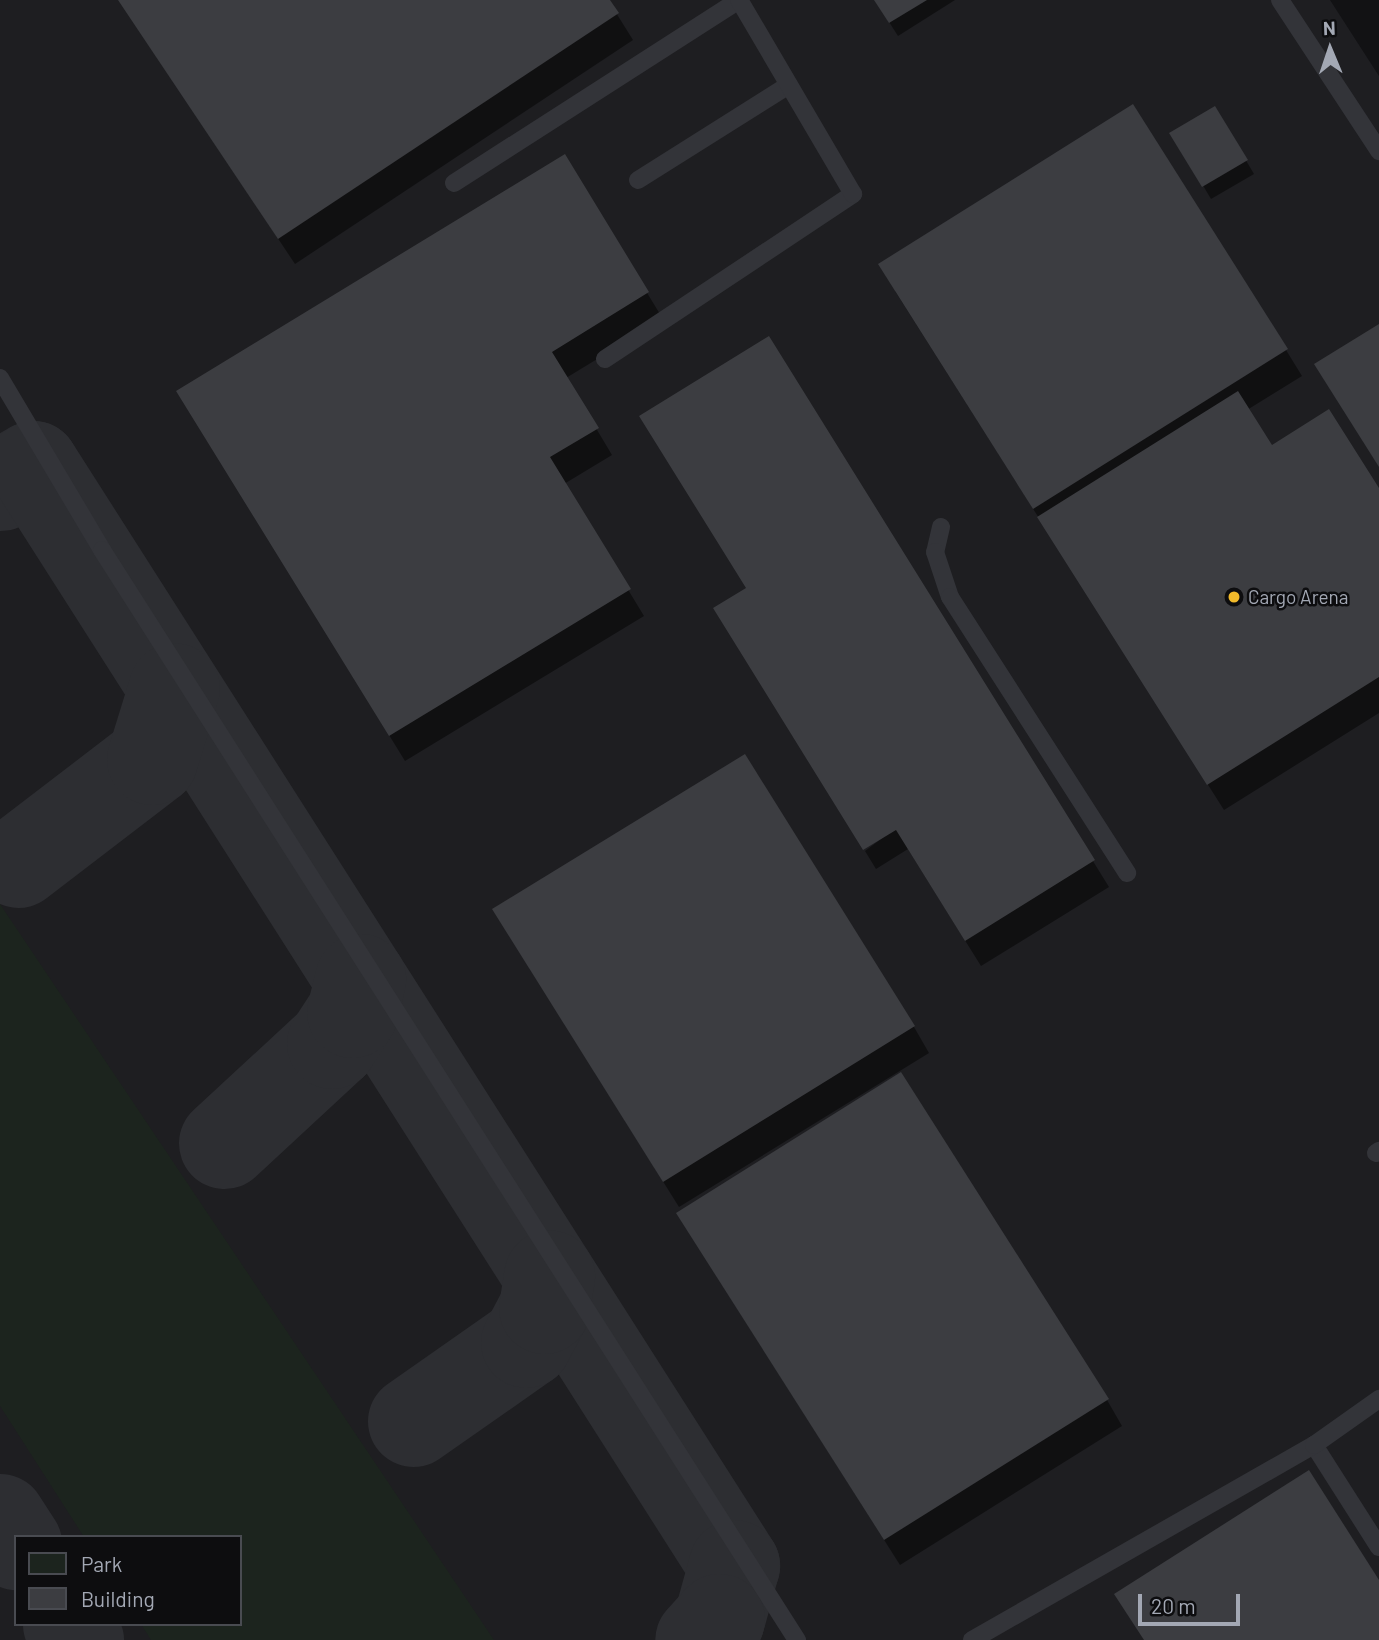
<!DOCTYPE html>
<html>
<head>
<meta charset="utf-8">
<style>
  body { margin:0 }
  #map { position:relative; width:1379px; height:1640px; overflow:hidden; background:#121214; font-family:Barlow,sans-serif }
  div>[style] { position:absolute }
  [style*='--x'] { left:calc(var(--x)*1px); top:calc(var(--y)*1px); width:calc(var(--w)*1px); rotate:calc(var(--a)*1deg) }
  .built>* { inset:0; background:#1e1e21 }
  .green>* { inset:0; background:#1c241e }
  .shadow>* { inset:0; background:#0007 }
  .taxiway>* { height:91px; margin:-45.5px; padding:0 45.5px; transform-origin:45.5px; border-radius:45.5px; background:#2d2e32 }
  .building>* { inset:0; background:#3c3d41 }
  .service>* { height:18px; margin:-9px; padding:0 9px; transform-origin:9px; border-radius:9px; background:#333439 }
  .dots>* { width:19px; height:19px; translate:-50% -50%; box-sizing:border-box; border:4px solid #0d0d0f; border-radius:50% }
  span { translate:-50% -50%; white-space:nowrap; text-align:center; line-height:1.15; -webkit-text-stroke:5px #0d0d0f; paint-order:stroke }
  .poi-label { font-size:19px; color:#a3a8b4 }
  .left { translate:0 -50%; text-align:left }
  .legend { position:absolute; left:14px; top:1535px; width:228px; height:91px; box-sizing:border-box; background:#0d0d0f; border:2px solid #494b51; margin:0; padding:9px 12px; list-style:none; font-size:21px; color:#a3a8b4 }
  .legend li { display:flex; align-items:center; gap:14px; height:35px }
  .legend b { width:35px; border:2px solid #494b51 }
  .north { position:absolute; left:1295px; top:14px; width:70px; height:70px; -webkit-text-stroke:5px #0d0d0f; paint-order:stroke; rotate:358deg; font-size:19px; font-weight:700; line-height:28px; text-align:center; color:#a3a8b4 }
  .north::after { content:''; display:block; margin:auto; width:24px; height:32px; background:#a3a8b4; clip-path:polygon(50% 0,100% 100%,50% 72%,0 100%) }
  .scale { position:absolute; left:1138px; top:1594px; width:102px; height:32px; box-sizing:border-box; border:4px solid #a3a8b4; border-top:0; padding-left:9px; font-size:21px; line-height:24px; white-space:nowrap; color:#a3a8b4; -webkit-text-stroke:5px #0d0d0f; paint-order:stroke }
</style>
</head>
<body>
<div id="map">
  <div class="built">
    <i style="clip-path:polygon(evenodd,0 0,1330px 0,1379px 76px,1379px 1640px,0 1640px,0 0,16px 1537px,240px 1537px,240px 1624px,16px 1624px,16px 1537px)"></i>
  </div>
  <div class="green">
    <i style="clip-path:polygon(0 904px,494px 1640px,151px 1640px,141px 1624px,240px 1624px,240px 1537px,84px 1537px,0 1406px)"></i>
  </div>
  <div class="shadow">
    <i style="clip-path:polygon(119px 0,608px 0,633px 40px,295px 264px)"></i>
    <i style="clip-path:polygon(875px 0,955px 0,898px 36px)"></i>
    <i style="clip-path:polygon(1215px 108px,1254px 174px,1211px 199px,1172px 133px)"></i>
    <i style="clip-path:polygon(564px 157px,663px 319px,566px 378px,612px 455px,564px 484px,644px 616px,405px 761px,194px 418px)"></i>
    <i style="clip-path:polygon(895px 291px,1286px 350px,1302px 376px,1247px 410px,1271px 447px,1379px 491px,1379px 713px,1224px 810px)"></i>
    <i style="clip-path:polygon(769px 338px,1109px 887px,981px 966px,908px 849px,876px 869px,865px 851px,897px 827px,747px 589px)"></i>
    <i style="clip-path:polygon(510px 936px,914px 1027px,929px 1053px,679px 1207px)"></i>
    <i style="clip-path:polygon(694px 1240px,1107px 1400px,1122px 1426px,900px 1565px)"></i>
  </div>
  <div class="taxiway">
    <i style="--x:0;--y:485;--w:38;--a:-30"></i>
    <i style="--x:33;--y:466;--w:1304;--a:57.47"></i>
    <i style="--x:734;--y:1565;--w:56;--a:105.5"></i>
    <i style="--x:719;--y:1619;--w:28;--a:132"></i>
    <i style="--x:18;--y:862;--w:169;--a:-37.5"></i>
    <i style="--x:152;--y:759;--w:74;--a:-72.8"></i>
    <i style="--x:224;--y:1143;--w:147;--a:-42.8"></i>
    <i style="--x:332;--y:1043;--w:37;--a:-57"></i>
    <i style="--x:352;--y:1012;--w:34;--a:-76"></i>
    <i style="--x:413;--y:1421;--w:138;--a:-35"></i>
    <i style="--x:526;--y:1342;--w:38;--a:-62"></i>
    <i style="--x:544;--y:1308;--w:33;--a:-81"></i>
    <i style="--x:0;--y:1519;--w:30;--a:57"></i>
    <i style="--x:68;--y:1624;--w:19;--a:58"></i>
  </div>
  <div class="building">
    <i style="clip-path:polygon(118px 0,610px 0,619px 13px,278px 239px)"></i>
    <i style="clip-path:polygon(874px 0,927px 0,889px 23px)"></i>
    <i style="clip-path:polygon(1133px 104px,1288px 349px,1033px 509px,878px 264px)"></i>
    <i style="clip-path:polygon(1215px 106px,1248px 160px,1202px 187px,1169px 133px)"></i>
    <i style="clip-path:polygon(565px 154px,649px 292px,552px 352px,599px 428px,550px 457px,631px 589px,389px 736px,176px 391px)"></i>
    <i style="clip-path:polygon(1379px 324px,1379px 467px,1314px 364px)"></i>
    <i style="clip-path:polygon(769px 336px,1095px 860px,965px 941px,896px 830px,863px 850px,713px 608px,746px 588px,639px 416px)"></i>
    <i style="clip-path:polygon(1238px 391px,1272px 445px,1329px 409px,1379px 488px,1379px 677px,1207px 785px,1037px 517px)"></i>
    <i style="clip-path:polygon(745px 754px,915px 1026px,663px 1182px,492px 909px)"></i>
    <i style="clip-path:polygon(901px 1072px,1109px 1399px,884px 1540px,676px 1213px)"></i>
    <i style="clip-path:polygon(1309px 1470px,1379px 1580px,1379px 1640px,1144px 1640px,1114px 1594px)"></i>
  </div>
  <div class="service">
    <i style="--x:1280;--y:0;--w:181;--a:56.7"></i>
    <i style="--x:638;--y:180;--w:178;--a:-32.2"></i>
    <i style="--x:454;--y:183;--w:339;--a:-32.7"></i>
    <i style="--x:605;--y:359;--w:298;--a:-33.6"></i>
    <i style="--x:853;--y:194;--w:225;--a:-120.4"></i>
    <i style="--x:0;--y:378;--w:200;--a:59.3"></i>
    <i style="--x:102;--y:550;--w:1293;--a:57.48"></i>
    <i style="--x:941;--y:527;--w:26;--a:103"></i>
    <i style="--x:935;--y:552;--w:47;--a:71.6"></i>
    <i style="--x:950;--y:597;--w:328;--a:57.3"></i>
    <i style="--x:1376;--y:1153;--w:4;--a:-34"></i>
    <i style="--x:1314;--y:1445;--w:121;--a:57.5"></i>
    <i style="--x:972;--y:1640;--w:394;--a:-29.7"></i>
    <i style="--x:1314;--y:1445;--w:80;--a:-35.3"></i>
  </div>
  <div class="dots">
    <i style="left:1234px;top:597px;background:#f2ba2b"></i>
  </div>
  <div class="poi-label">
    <span class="left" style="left:1248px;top:597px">Cargo Arena</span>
  </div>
  <ul class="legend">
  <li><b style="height:19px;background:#1c241e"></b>Park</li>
  <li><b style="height:19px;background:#3c3d41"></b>Building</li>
  </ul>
  <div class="north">N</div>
  <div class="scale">20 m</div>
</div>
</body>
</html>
